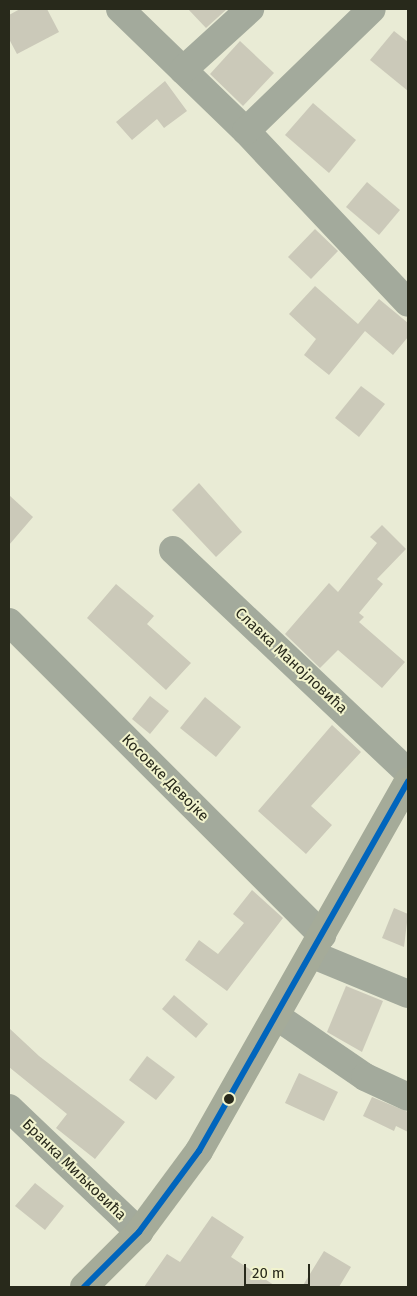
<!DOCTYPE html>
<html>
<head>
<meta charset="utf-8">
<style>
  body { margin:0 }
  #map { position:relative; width:417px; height:1296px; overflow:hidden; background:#e9ebd5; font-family:"Fira Sans",sans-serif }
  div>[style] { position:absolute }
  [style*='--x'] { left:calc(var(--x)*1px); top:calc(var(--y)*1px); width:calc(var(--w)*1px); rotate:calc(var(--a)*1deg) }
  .building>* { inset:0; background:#cbc9b9 }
  .minor>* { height:28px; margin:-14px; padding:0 14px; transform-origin:14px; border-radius:14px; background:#a3aa9c }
  .major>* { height:28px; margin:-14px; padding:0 14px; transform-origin:14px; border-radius:14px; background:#a5ab99 }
  .bus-1>* { height:6px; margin:-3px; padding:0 3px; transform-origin:3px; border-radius:3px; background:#0065bd }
  .dots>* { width:14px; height:14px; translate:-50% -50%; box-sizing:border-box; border:2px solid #f1f3cd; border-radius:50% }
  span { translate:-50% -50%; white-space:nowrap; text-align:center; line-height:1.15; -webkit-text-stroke:4px #f1f3cd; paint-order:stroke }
  .street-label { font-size:15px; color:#28291b }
  .frame { position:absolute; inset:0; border:10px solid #28291b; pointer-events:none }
  .scale { position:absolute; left:244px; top:1264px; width:66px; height:22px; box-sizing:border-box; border:2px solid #28291b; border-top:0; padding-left:6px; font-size:15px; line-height:18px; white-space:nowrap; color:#28291b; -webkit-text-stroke:4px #f1f3cd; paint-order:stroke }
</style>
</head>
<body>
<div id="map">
  <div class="building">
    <i style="clip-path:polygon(20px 9px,47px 9px,59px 32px,17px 54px,9px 39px,9px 15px)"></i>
    <i style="clip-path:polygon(188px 9px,227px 9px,206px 28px)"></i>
    <i style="clip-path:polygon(394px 31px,408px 42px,408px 91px,370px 60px)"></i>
    <i style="clip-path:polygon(240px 41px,274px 73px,243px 106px,210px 74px)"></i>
    <i style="clip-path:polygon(165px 81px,187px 111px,164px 128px,157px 119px,132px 140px,116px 122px)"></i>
    <i style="clip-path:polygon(313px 103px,356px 140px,329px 173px,285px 135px)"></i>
    <i style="clip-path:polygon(367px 182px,400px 210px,379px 235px,346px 207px)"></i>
    <i style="clip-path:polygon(315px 229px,338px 251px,311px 279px,288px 257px)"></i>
    <i style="clip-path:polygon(315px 286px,358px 324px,379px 299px,408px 323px,408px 337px,393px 355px,365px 331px,329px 375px,304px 355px,316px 339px,289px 314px)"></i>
    <i style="clip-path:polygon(361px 386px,385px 404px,359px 437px,335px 418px)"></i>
    <i style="clip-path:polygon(199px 483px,242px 532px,216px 557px,172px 510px)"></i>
    <i style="clip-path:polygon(9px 495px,33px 517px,9px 545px)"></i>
    <i style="clip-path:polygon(382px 525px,406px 549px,377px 579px,383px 584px,359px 613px,364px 617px,359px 622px,405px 662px,382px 688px,338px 650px,320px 668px,285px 634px,329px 583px,338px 592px,377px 543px,370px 537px)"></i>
    <i style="clip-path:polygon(116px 584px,154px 616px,147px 624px,191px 663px,166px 690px,87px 618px)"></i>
    <i style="clip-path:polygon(150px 696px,169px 711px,150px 734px,132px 719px)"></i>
    <i style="clip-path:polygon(205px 697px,241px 727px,216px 757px,180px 728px)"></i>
    <i style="clip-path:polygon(332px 725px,361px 752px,311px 806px,332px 825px,306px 854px,258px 811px)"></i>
    <i style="clip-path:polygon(252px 890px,283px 918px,227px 991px,185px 960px,199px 940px,218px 954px,244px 923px,233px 914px)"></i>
    <i style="clip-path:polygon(394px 908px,408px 914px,404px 947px,382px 938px)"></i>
    <i style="clip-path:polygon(346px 986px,383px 1001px,362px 1052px,327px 1032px)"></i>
    <i style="clip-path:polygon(174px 995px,208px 1024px,196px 1038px,162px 1009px)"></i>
    <i style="clip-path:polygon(9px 1028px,39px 1056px,125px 1122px,95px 1159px,56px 1128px,67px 1114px,9px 1067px)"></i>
    <i style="clip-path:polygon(147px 1056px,175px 1077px,156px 1100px,129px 1080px)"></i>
    <i style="clip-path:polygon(299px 1073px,338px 1092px,324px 1121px,285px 1103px)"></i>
    <i style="clip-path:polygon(372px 1097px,408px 1112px,408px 1132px,396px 1126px,394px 1131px,363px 1116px)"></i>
    <i style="clip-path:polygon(35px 1183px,64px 1206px,45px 1230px,15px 1206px)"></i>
    <i style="clip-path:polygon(212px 1216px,244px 1237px,231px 1257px,277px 1287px,144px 1287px,167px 1254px,180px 1262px)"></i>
    <i style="clip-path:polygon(324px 1251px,351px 1267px,339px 1287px,302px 1287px)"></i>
  </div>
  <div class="minor">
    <i style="--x:120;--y:9;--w:175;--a:44.1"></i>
    <i style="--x:246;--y:131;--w:236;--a:46.7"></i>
    <i style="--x:183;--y:70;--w:91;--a:-42.3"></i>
    <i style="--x:246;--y:131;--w:175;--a:-44.1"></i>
    <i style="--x:173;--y:550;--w:323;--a:43.4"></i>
    <i style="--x:9;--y:622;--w:443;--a:45"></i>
    <i style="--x:311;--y:954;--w:105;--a:22.4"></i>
    <i style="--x:276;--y:1016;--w:108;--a:34.4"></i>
    <i style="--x:365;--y:1077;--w:47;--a:24.9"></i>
    <i style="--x:9;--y:1108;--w:180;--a:43.6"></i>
  </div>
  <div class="major">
    <i style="--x:84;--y:1287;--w:78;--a:-45"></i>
    <i style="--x:139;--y:1232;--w:101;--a:-53.5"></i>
    <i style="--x:199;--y:1151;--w:425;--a:-60.5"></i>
  </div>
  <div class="bus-1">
    <i style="--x:84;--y:1287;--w:78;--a:-45"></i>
    <i style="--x:139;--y:1232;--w:101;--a:-53.5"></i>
    <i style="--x:199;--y:1151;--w:425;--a:-60.5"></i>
  </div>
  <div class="dots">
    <i style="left:229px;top:1099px;background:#28291b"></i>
  </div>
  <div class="street-label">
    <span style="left:291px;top:661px;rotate:43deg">Славка Манојловића</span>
    <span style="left:165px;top:778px;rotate:45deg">Косовке Девојке</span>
    <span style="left:74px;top:1170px;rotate:44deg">Бранка Миљковића</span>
  </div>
  <div class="frame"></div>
  <div class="scale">20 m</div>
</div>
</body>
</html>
